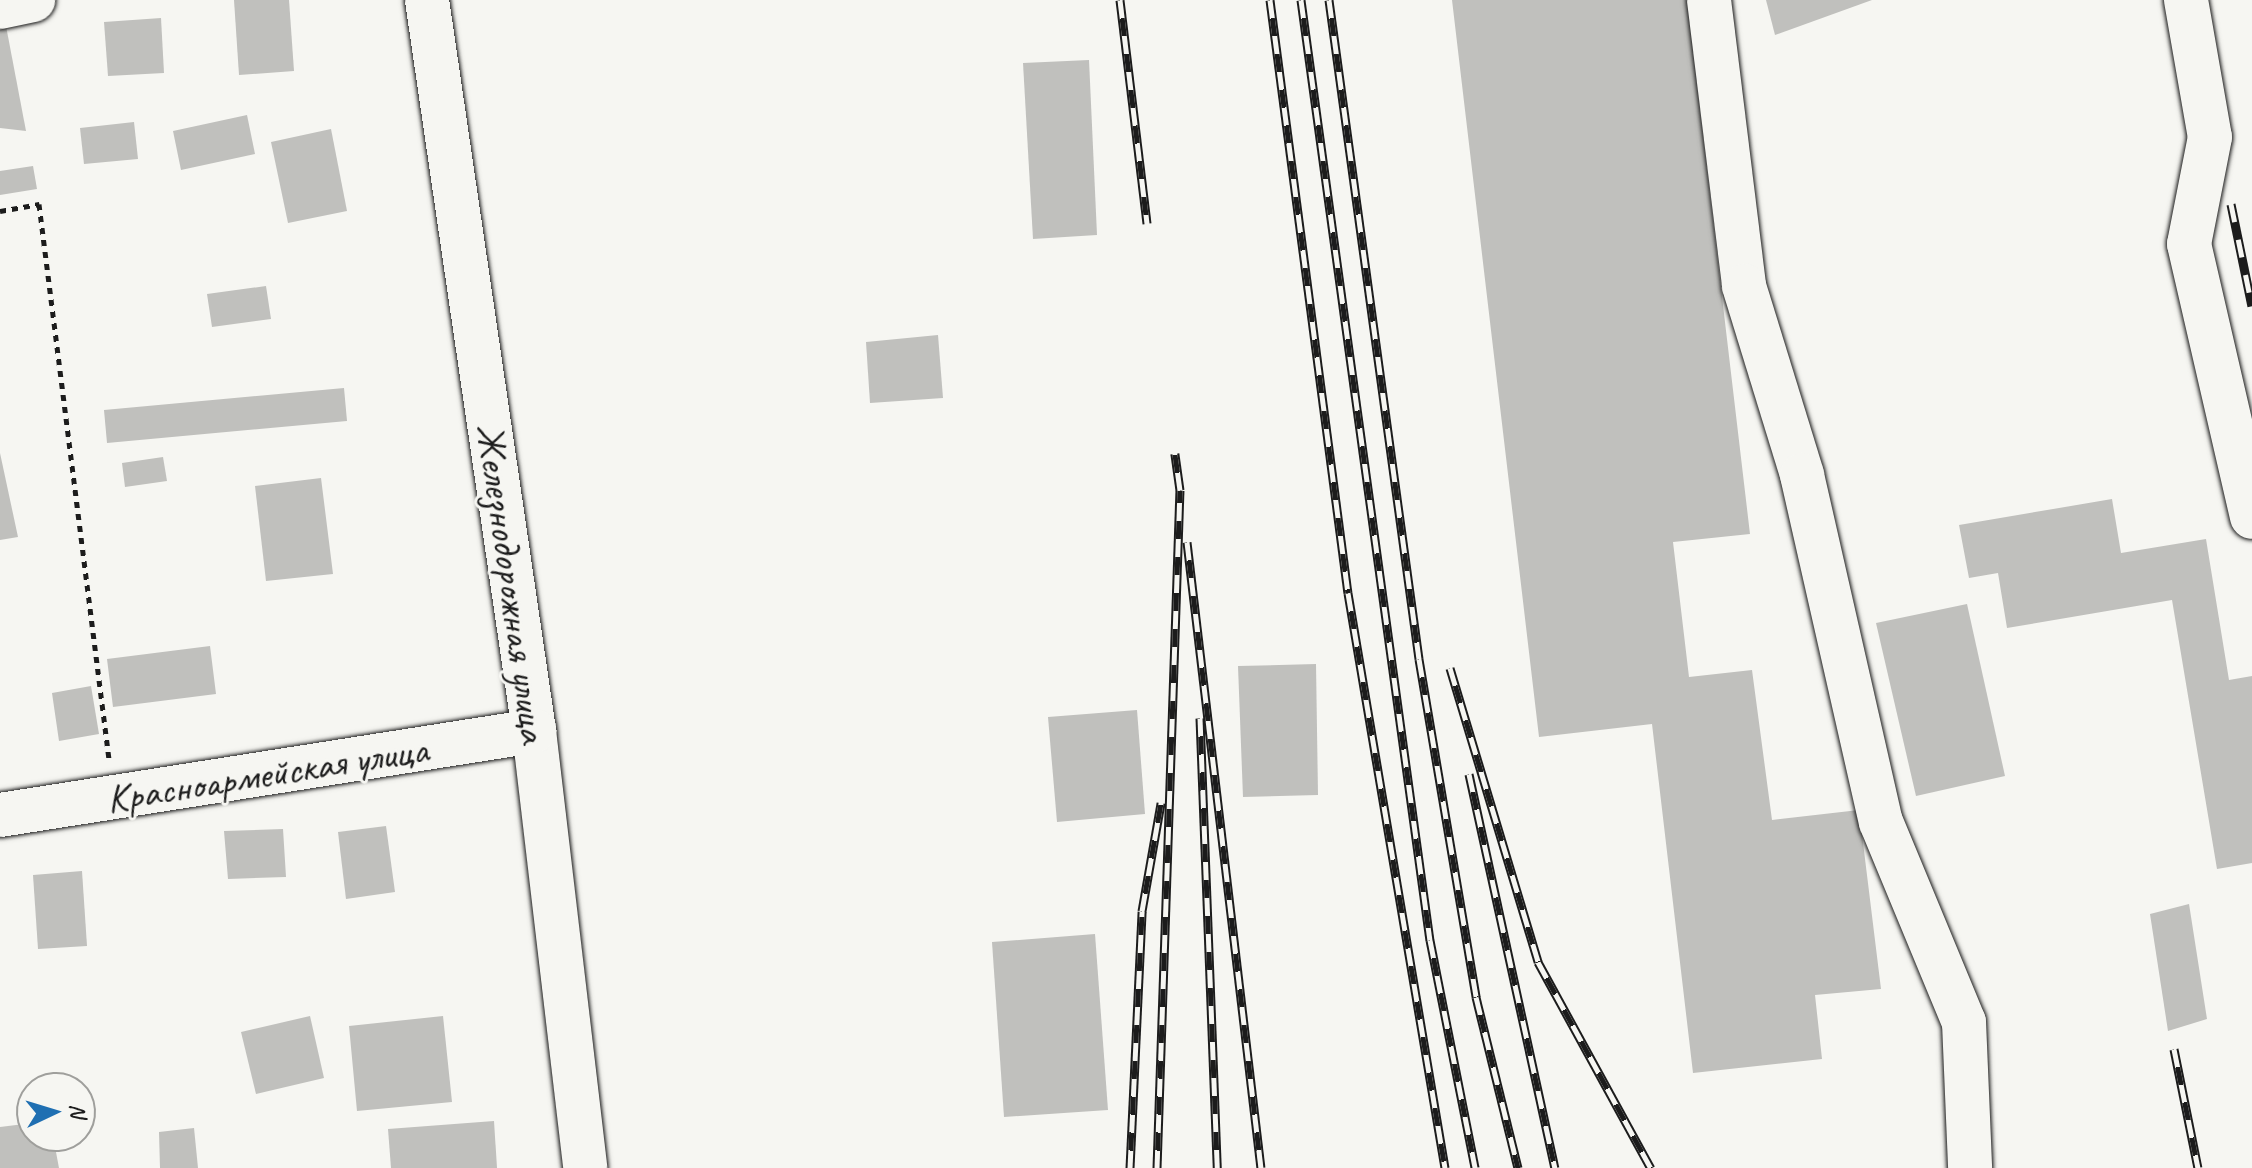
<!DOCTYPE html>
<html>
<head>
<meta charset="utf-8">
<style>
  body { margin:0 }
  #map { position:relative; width:2252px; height:1168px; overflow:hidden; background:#f6f6f2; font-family:Caveat,sans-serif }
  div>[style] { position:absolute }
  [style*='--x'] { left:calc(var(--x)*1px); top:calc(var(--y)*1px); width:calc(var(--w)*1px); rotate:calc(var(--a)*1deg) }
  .building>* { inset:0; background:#c0c0bd }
  .path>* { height:5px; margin-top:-2.5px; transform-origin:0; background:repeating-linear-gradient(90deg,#1c1c1c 0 6px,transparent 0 12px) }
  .roads { filter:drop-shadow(0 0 2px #1c1c1c) drop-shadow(0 0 2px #1c1c1c) }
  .minor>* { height:44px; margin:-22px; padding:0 22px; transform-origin:22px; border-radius:22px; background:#f6f6f2 }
  .rail>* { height:9px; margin-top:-4.5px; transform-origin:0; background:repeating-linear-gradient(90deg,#f6f6f2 0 18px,#1c1c1c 0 36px); box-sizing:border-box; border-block:2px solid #1c1c1c }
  span { translate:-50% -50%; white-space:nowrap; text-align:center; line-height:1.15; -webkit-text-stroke:6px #f6f6f2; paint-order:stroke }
  .street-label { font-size:40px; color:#1c1c1c }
  .north { position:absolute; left:16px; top:1072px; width:80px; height:80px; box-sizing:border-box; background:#f6f6f2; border:2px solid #9f9f9c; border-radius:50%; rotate:86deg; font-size:22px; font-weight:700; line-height:32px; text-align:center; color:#1c1c1c }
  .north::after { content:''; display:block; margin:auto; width:28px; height:36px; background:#1f6fb2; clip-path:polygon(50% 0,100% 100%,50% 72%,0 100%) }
</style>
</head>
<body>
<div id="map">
  <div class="building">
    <i style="clip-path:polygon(234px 0,289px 0,294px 71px,239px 75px)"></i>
    <i style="clip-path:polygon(1452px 0,1687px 0,1750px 534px,1673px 542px,1689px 677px,1752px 670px,1772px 820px,1859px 810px,1881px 989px,1815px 995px,1822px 1059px,1693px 1073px,1652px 724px,1539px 737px)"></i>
    <i style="clip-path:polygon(1766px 0,1872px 0,1775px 35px)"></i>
    <i style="clip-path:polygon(161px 18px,164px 73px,108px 76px,104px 22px)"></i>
    <i style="clip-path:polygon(6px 26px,26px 131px,0 128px,0 27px)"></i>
    <i style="clip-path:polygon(1089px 60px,1097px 235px,1033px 239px,1023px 63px)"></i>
    <i style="clip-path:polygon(247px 115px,255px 154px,181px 170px,173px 131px)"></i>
    <i style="clip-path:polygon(134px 122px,138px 159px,84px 164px,80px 128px)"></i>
    <i style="clip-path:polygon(331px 129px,347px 211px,288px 223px,271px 142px)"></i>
    <i style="clip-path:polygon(33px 166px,37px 189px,0 195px,0 171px)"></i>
    <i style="clip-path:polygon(266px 286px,271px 319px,212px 327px,207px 294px)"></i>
    <i style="clip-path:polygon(938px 335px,943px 398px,870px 403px,866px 342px)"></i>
    <i style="clip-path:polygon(344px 388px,347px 421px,107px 443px,104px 410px)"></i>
    <i style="clip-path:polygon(0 453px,18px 537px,0 540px)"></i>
    <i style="clip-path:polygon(163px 457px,167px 481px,125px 487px,122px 463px)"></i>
    <i style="clip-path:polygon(321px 478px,333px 574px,266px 581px,255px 486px)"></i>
    <i style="clip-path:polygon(2112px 499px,2121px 553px,2206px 539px,2229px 680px,2252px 676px,2252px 863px,2217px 869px,2172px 600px,2007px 628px,1998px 573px,1969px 578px,1959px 525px)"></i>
    <i style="clip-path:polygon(1967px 604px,2005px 776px,1916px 796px,1876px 623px)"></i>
    <i style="clip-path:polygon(210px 646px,216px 694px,113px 707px,107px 659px)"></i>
    <i style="clip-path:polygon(1316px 664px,1318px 795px,1243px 797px,1238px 666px)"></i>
    <i style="clip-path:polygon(91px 686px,99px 734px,59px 741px,52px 693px)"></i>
    <i style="clip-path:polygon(1137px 710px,1145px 814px,1057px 822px,1048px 717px)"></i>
    <i style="clip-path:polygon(386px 826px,395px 892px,346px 899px,338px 832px)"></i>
    <i style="clip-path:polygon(283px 829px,286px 877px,228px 879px,224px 831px)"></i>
    <i style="clip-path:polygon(82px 871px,87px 946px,38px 949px,33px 875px)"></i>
    <i style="clip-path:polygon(2189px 904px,2207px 1019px,2168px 1031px,2150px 914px)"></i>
    <i style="clip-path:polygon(1095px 934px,1108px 1110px,1004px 1117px,992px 942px)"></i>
    <i style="clip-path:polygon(310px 1016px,324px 1078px,256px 1094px,241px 1032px)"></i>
    <i style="clip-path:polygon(443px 1016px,452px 1102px,357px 1111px,349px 1026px)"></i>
    <i style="clip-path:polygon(494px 1121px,497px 1168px,391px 1168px,388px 1129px)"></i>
    <i style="clip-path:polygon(32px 1123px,32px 1136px,53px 1136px,59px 1168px,0 1168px,0 1127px)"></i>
    <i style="clip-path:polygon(194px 1128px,198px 1168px,160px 1168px,159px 1132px)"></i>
  </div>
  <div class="path">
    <i style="--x:0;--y:211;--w:40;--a:-10"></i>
    <i style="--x:39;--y:204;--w:559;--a:82.81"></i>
  </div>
  <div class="roads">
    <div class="minor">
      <i style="--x:427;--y:0;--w:739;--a:81.67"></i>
      <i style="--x:534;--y:731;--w:440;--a:83.3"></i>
      <i style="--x:1709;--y:0;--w:288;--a:83"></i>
      <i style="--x:1744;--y:286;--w:198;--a:72.9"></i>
      <i style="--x:1802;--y:475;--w:356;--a:77.2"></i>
      <i style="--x:1881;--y:822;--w:217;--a:67.5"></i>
      <i style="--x:1964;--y:1022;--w:146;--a:87.6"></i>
      <i style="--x:2186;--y:0;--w:139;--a:80.1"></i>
      <i style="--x:2210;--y:137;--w:109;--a:101.1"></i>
      <i style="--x:2189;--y:244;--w:280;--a:77"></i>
      <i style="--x:0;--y:7;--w:34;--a:-12"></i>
      <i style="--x:0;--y:815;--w:541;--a:-8.94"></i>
    </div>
  </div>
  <div class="rail">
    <i style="--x:1120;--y:0;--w:225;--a:83.1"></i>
    <i style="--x:1270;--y:0;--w:598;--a:82.51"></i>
    <i style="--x:1348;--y:593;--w:583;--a:80.42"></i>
    <i style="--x:1301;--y:0;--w:949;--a:82.19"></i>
    <i style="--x:1430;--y:940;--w:232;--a:78.8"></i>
    <i style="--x:1329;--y:0;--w:665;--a:82.22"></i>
    <i style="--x:1419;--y:659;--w:343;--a:80.4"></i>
    <i style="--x:1476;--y:997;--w:176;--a:76.2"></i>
    <i style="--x:2231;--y:204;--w:104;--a:78.4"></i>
    <i style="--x:1187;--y:542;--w:630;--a:83.26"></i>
    <i style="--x:1450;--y:668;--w:307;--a:73.3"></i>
    <i style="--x:1538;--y:962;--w:235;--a:61.3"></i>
    <i style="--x:1200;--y:718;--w:450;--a:87.8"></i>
    <i style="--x:1469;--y:774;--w:403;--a:77.7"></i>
    <i style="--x:2174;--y:1049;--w:121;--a:78.6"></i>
    <i style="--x:1130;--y:1168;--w:257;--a:-87.3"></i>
    <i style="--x:1142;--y:911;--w:110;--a:-80"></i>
    <i style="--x:1157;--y:1168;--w:678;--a:-88.06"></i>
    <i style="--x:1180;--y:490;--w:37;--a:-98"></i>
  </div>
  <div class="street-label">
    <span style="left:512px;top:583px;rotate:82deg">Железнодорожная улица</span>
    <span style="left:267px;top:774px;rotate:-9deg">Красноармейская улица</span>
  </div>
  <div class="north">N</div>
</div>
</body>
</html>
